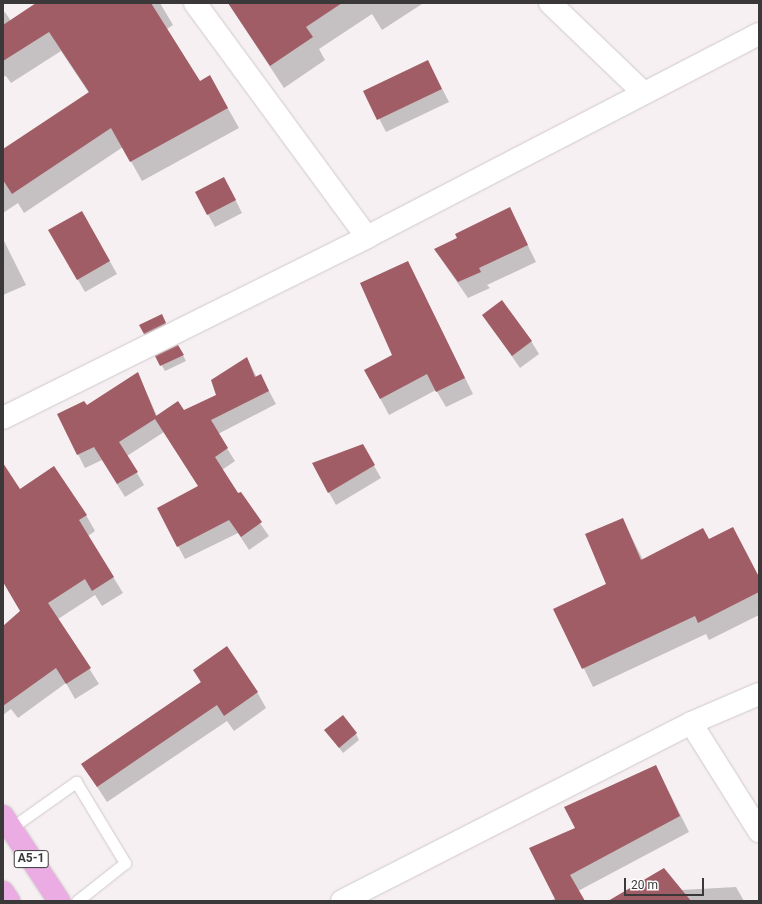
<!DOCTYPE html>
<html>
<head>
<meta charset="utf-8">
<style>
  body { margin:0 }
  #map { position:relative; width:762px; height:904px; overflow:hidden; background:#f7f0f3; font-family:Roboto,sans-serif }
  div>[style] { position:absolute }
  [style*='--x'] { left:calc(var(--x)*1px); top:calc(var(--y)*1px); width:calc(var(--w)*1px); rotate:calc(var(--a)*1deg) }
  .shadow>* { inset:0; background:#0003 }
  .building>* { inset:0; background:#a15d65 }
  .roads { filter:drop-shadow(0 0 1px #cfc9cb) drop-shadow(0 0 1px #cfc9cb) }
  .lane>* { height:11px; margin:-5.5px; padding:0 5.5px; transform-origin:5.5px; border-radius:5.5px; background:#fff }
  .street>* { height:22px; margin:-11px; padding:0 11px; transform-origin:11px; border-radius:11px; background:#fff }
  .highway>* { height:22px; margin:-11px; padding:0 11px; transform-origin:11px; border-radius:11px; background:#eaace3 }
  span { translate:-50% -50%; white-space:nowrap; text-align:center; line-height:1.15; -webkit-text-stroke:4px #fff; paint-order:stroke }
  .shield-label span { padding:1px 3px; background:#fff; border:1px solid; border-radius:3px; -webkit-text-stroke-width:0 }
  .shield-label { font-size:12px; color:#3a3839; font-weight:700 }
  .frame { position:absolute; inset:0; border:4px solid #3a3839; pointer-events:none }
  .scale { position:absolute; left:624px; top:878px; width:80px; height:18px; box-sizing:border-box; border:2px solid #3a3839; border-top:0; padding-left:5px; font-size:12px; line-height:14px; white-space:nowrap; color:#3a3839; -webkit-text-stroke:3px #fff; paint-order:stroke }
</style>
</head>
<body>
<div id="map">
  <div class="shadow">
    <i style="clip-path:polygon(38px 3px,160px 3px,173px 25px,167px 29px,200px 82px,221px 96px,239px 128px,142px 181px,123px 147px,24px 213px,18px 203px,3px 213px,3px 150px,89px 93px,61px 51px,11px 83px,6px 76px,3px 77px,3px 13px,5px 12px,11px 21px)"></i>
    <i style="clip-path:polygon(228px 3px,422px 3px,422px 4px,382px 30px,372px 14px,319px 49px,325px 60px,284px 88px)"></i>
    <i style="clip-path:polygon(428px 62px,449px 102px,386px 132px,365px 91px)"></i>
    <i style="clip-path:polygon(231px 191px,242px 213px,215px 227px,196px 193px)"></i>
    <i style="clip-path:polygon(510px 209px,536px 262px,487px 285px,490px 288px,468px 298px,435px 250px)"></i>
    <i style="clip-path:polygon(82px 212px,117px 274px,85px 292px,50px 231px)"></i>
    <i style="clip-path:polygon(3px 239px,26px 285px,3px 295px)"></i>
    <i style="clip-path:polygon(408px 262px,473px 394px,446px 407px,436px 390px,389px 415px,365px 370px,394px 355px)"></i>
    <i style="clip-path:polygon(161px 315px,169px 329px,148px 340px,140px 326px)"></i>
    <i style="clip-path:polygon(483px 315px,531px 341px,539px 354px,520px 368px)"></i>
    <i style="clip-path:polygon(178px 346px,186px 361px,165px 371px,157px 357px)"></i>
    <i style="clip-path:polygon(247px 358px,257px 378px,261px 376px,276px 404px,218px 434px,235px 461px,222px 470px,269px 536px,249px 550px,238px 533px,185px 559px,178px 546px,199px 487px,164px 432px,127px 456px,144px 485px,125px 497px,102px 460px,85px 468px,58px 415px,87px 407px,138px 374px,157px 416px,184px 412px,217px 396px)"></i>
    <i style="clip-path:polygon(362px 445px,381px 478px,336px 505px,313px 464px)"></i>
    <i style="clip-path:polygon(3px 477px,20px 490px,86px 515px,95px 531px,88px 536px,123px 593px,102px 606px,95px 595px,58px 619px,99px 684px,75px 699px,66px 683px,18px 718px,11px 709px,3px 715px,3px 628px,21px 611px,3px 581px)"></i>
    <i style="clip-path:polygon(623px 520px,643px 560px,709px 540px,733px 528px,759px 577px,759px 615px,709px 640px,706px 634px,593px 687px,555px 609px,608px 585px)"></i>
    <i style="clip-path:polygon(194px 670px,257px 692px,266px 708px,234px 731px,227px 721px,107px 802px,82px 764px,201px 683px)"></i>
    <i style="clip-path:polygon(326px 730px,356px 734px,359px 740px,343px 753px)"></i>
    <i style="clip-path:polygon(656px 766px,689px 832px,578px 891px,584px 901px,551px 901px,555px 898px,576px 829px)"></i>
    <i style="clip-path:polygon(736px 887px,744px 901px,610px 901px,681px 890px)"></i>
  </div>
  <div class="building">
    <i style="clip-path:polygon(36px 3px,151px 3px,200px 81px,210px 75px,228px 108px,130px 162px,111px 128px,12px 194px,3px 180px,3px 149px,89px 92px,49px 32px,3px 61px,3px 25px)"></i>
    <i style="clip-path:polygon(228px 3px,342px 3px,306px 27px,313px 37px,270px 66px)"></i>
    <i style="clip-path:polygon(428px 60px,442px 89px,377px 120px,363px 91px)"></i>
    <i style="clip-path:polygon(224px 177px,236px 200px,207px 215px,195px 192px)"></i>
    <i style="clip-path:polygon(510px 207px,528px 245px,479px 268px,481px 272px,458px 282px,434px 249px,457px 238px,455px 234px)"></i>
    <i style="clip-path:polygon(82px 211px,110px 261px,77px 280px,48px 230px)"></i>
    <i style="clip-path:polygon(408px 261px,465px 378px,436px 392px,427px 374px,380px 399px,364px 370px,392px 355px,360px 283px)"></i>
    <i style="clip-path:polygon(502px 300px,532px 341px,512px 356px,482px 315px)"></i>
    <i style="clip-path:polygon(162px 314px,166px 323px,144px 334px,139px 325px)"></i>
    <i style="clip-path:polygon(178px 345px,184px 355px,160px 366px,155px 356px)"></i>
    <i style="clip-path:polygon(247px 357px,255px 377px,261px 374px,269px 391px,211px 420px,228px 448px,215px 457px,238px 493px,241px 492px,262px 522px,241px 537px,229px 520px,177px 547px,157px 508px,198px 486px,155px 419px,119px 442px,138px 472px,117px 484px,94px 447px,77px 455px,57px 414px,84px 401px,87px 405px,138px 372px,156px 416px,178px 401px,184px 410px,216px 395px,211px 380px)"></i>
    <i style="clip-path:polygon(363px 444px,375px 465px,328px 493px,312px 463px)"></i>
    <i style="clip-path:polygon(3px 463px,20px 489px,54px 466px,87px 515px,79px 520px,114px 577px,92px 591px,85px 579px,48px 603px,91px 668px,66px 684px,56px 668px,3px 706px,3px 626px,20px 611px,3px 582px)"></i>
    <i style="clip-path:polygon(623px 518px,641px 560px,703px 528px,709px 539px,733px 527px,759px 577px,759px 592px,698px 623px,695px 616px,582px 669px,553px 609px,606px 584px,585px 534px)"></i>
    <i style="clip-path:polygon(227px 646px,258px 692px,224px 716px,217px 705px,97px 787px,81px 764px,201px 682px,193px 670px)"></i>
    <i style="clip-path:polygon(343px 715px,357px 733px,339px 748px,324px 730px)"></i>
    <i style="clip-path:polygon(656px 765px,680px 816px,570px 875px,585px 901px,556px 901px,529px 848px,575px 828px,564px 807px)"></i>
    <i style="clip-path:polygon(664px 868px,691px 901px,608px 901px)"></i>
  </div>
  <div class="roads">
    <div class="lane">
      <i style="--x:11;--y:828;--w:80;--a:-35.3"></i>
      <i style="--x:76;--y:782;--w:95;--a:58.8"></i>
      <i style="--x:125;--y:863;--w:61;--a:141.6"></i>
    </div>
    <div class="street">
      <i style="--x:195;--y:3;--w:290;--a:53.7"></i>
      <i style="--x:550;--y:3;--w:130;--a:43.8"></i>
      <i style="--x:3;--y:418;--w:407;--a:-26.4"></i>
      <i style="--x:367;--y:237;--w:441;--a:-27.4"></i>
      <i style="--x:691;--y:723;--w:128;--a:57.8"></i>
      <i style="--x:342;--y:901;--w:392;--a:-27"></i>
      <i style="--x:691;--y:723;--w:74;--a:-23.1"></i>
    </div>
    <div class="highway">
      <i style="--x:3;--y:816;--w:102;--a:56.6"></i>
      <i style="--x:3;--y:892;--w:11;--a:56"></i>
    </div>
  </div>
  <div class="shield-label">
    <span style="left:31px;top:859px">A5-1</span>
  </div>
  <div class="frame"></div>
  <div class="scale">20 m</div>
</div>
</body>
</html>
